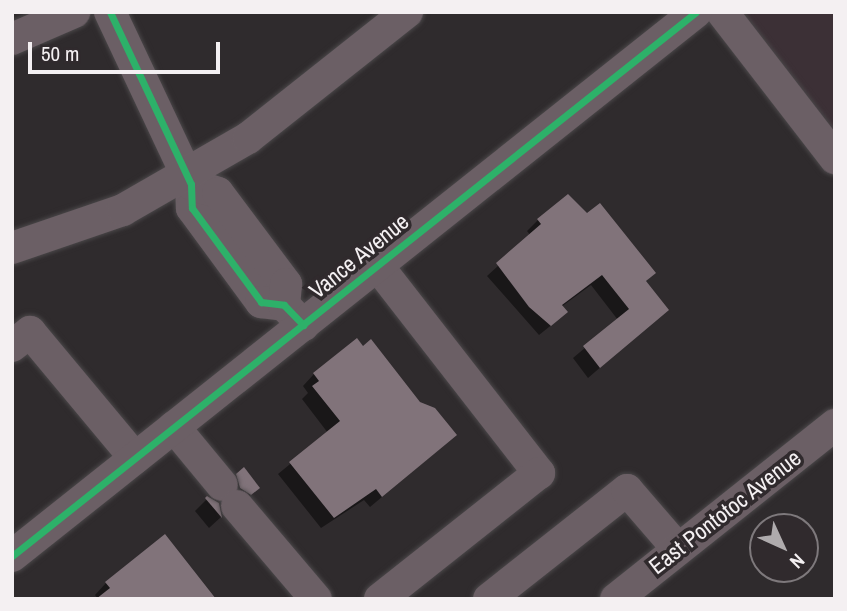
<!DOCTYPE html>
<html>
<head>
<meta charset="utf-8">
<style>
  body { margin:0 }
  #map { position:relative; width:847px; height:611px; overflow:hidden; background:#2f2b2d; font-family:"Archivo Narrow",sans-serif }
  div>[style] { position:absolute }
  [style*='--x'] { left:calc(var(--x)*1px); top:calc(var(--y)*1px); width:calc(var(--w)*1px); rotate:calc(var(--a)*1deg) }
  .built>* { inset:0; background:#3c3036 }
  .shadow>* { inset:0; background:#0007 }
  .building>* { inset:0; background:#81737a }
  .roads { filter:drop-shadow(0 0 2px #4a4749) drop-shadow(0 0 2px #4a4749) }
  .minor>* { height:32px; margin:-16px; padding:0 16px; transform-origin:16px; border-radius:16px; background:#6b5f65 }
  .cycleway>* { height:7px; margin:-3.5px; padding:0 3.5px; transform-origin:3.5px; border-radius:3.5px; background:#2db169 }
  span { translate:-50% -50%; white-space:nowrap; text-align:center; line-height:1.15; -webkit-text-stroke:7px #302a2d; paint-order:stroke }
  .street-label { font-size:23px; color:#f4f0f2 }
  .frame { position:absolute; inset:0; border:14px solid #f4f0f2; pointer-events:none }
  .north { position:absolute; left:749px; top:513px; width:70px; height:70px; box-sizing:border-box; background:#302a2d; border:2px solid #7e797c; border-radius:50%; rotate:135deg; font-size:19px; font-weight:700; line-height:28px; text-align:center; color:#f4f0f2 }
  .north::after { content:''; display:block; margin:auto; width:24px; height:32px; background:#afabad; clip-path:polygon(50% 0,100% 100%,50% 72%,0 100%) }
  .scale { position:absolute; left:28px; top:42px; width:192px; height:32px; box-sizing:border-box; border:4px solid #f4f0f2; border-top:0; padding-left:9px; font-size:21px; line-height:24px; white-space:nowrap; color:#f4f0f2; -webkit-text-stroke:5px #302a2d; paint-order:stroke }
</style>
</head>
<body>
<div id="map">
  <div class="built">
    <i style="clip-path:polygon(730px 12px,835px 12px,835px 146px)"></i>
  </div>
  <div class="shadow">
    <i style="clip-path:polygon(538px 220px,654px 273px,645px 282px,667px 310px,588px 378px,573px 358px,618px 320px,591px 285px,561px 307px,554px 323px,539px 335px,487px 276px,531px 236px,527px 231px)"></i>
    <i style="clip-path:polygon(314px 374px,443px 446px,370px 507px,364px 500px,321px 528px,278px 474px,328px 433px,302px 399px,308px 393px,303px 386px)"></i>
    <i style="clip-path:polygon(238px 475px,258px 488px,246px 499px,226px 487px)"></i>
    <i style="clip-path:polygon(206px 500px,218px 504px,221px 517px,209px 528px,195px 511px)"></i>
    <i style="clip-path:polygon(106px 583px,214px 599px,98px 599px,95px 595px)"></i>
  </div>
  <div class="building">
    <i style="clip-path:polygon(568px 194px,587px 213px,600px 203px,656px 273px,646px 281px,669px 310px,600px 368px,583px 346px,629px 309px,602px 275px,562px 305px,568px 312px,551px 326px,529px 307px,496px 263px,541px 224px,537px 219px)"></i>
    <i style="clip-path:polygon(357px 338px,363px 346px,371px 339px,420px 402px,435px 408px,457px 435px,382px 497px,376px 489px,334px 518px,289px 462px,340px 421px,312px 386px,319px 381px,313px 373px)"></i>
    <i style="clip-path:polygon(244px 467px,260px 488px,251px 495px,240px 488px,236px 474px)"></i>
    <i style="clip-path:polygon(207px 496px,219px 503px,222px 518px,205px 498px)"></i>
    <i style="clip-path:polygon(165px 534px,216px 599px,96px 599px,110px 588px,105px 582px)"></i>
  </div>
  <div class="roads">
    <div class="minor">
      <i style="--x:110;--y:12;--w:190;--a:64.8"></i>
      <i style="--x:191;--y:184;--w:24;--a:88"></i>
      <i style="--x:192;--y:208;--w:117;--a:53.7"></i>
      <i style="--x:261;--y:302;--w:23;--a:7"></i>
      <i style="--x:284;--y:305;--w:28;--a:46"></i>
      <i style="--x:722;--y:12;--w:185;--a:52.3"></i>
      <i style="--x:12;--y:39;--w:68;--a:-23.5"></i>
      <i style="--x:191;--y:184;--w:28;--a:18"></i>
      <i style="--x:218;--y:193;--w:114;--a:53.2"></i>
      <i style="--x:286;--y:284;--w:21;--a:95"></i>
      <i style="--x:12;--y:248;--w:117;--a:-18.9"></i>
      <i style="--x:123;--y:210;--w:144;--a:-29.9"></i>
      <i style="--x:248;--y:138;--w:203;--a:-38.4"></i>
      <i style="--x:377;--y:265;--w:264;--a:52.1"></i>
      <i style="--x:539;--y:473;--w:203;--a:141.6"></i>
      <i style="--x:12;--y:346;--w:23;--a:-38"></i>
      <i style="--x:30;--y:332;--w:164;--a:50.2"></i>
      <i style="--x:174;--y:427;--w:75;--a:50.4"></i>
      <i style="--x:237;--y:506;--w:122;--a:49.7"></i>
      <i style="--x:12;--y:556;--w:874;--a:-38.5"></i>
      <i style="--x:489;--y:599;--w:176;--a:-38.3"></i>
      <i style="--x:627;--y:490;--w:77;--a:49.2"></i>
      <i style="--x:616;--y:599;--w:280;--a:-38.5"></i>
    </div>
  </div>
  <div class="cycleway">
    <i style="--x:110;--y:12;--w:190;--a:64.8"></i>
    <i style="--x:191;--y:184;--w:24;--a:88"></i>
    <i style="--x:192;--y:208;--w:117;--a:53.7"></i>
    <i style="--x:261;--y:302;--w:23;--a:7"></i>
    <i style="--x:284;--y:305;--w:28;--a:46"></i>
    <i style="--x:12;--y:556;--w:874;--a:-38.5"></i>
  </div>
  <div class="street-label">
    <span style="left:359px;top:256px;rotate:-39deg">Vance Avenue</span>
    <span style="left:725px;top:512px;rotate:-38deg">East Pontotoc Avenue</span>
  </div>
  <div class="frame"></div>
  <div class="north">N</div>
  <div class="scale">50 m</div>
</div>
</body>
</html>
